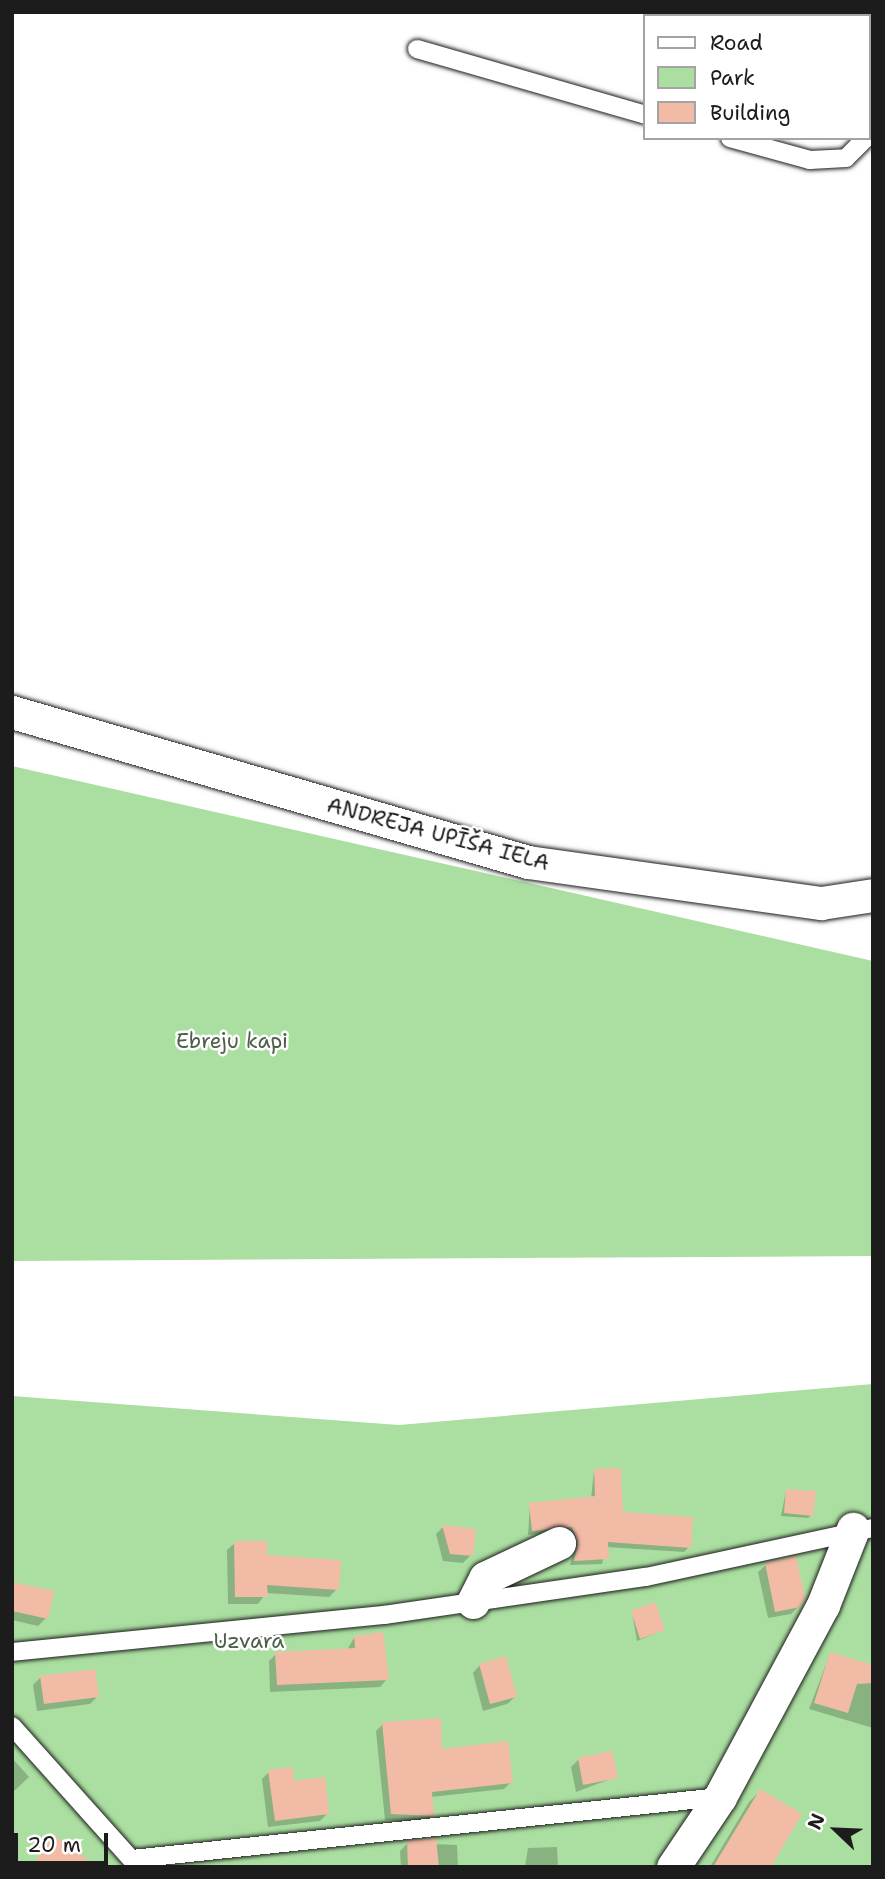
<!DOCTYPE html>
<html>
<head>
<meta charset="utf-8">
<style>
  body { margin:0 }
  #map { position:relative; width:885px; height:1879px; overflow:hidden; background:#fff; font-family:"Shantell Sans",sans-serif }
  div>[style] { position:absolute }
  [style*='--x'] { left:calc(var(--x)*1px); top:calc(var(--y)*1px); width:calc(var(--w)*1px); rotate:calc(var(--a)*1deg) }
  .green>* { inset:0; background:#abdfa1 }
  .shadow>* { inset:0; background:#0003 }
  .building>* { inset:0; background:#f2bba6 }
  .roads { filter:drop-shadow(0 0 2px #1c1c1c) drop-shadow(0 0 2px #1c1c1c) }
  .service>* { height:18px; margin:-9px; padding:0 9px; transform-origin:9px; border-radius:9px; background:#fff }
  .minor>* { height:33px; margin:-16.5px; padding:0 16.5px; transform-origin:16.5px; border-radius:16.5px; background:#fff }
  span { translate:-50% -50%; white-space:nowrap; text-align:center; line-height:1.15; -webkit-text-stroke:5px #fff; paint-order:stroke }
  .street-label { font-size:21px; color:#1c1c1c }
  .park-label { font-size:21px; color:#4e604b }
  .frame { position:absolute; inset:0; border:14px solid #1c1c1c; pointer-events:none }
  .legend { position:absolute; left:643px; top:14px; width:228px; height:126px; box-sizing:border-box; background:#fff; border:2px solid #a4a4a4; margin:0; padding:9px 12px; list-style:none; font-size:21px; color:#1c1c1c }
  .legend li { display:flex; align-items:center; gap:14px; height:35px }
  .legend b { width:35px; border:2px solid #a4a4a4 }
  .north { position:absolute; left:801px; top:1795px; width:70px; height:70px; -webkit-text-stroke:5px #fff; paint-order:stroke; rotate:293deg; font-size:19px; font-weight:700; line-height:28px; text-align:center; color:#1c1c1c }
  .north::after { content:''; display:block; margin:auto; width:24px; height:32px; background:#1c1c1c; clip-path:polygon(50% 0,100% 100%,50% 72%,0 100%) }
  .scale { position:absolute; left:14px; top:1833px; width:94px; height:32px; box-sizing:border-box; border:4px solid #1c1c1c; border-top:0; padding-left:9px; font-size:21px; line-height:24px; white-space:nowrap; color:#1c1c1c; -webkit-text-stroke:5px #fff; paint-order:stroke }
</style>
</head>
<body>
<div id="map">
  <div class="green">
    <i style="clip-path:polygon(12px 766px,873px 961px,873px 1256px,12px 1261px)"></i>
    <i style="clip-path:polygon(873px 1384px,873px 1867px,12px 1867px,12px 1396px,399px 1425px)"></i>
  </div>
  <div class="shadow">
    <i style="clip-path:polygon(594px 1471px,621px 1514px,689px 1547px,684px 1552px,606px 1547px,602px 1564px,570px 1565px,574px 1550px,568px 1531px,528px 1535px,530px 1504px,591px 1499px)"></i>
    <i style="clip-path:polygon(786px 1491px,812px 1515px,808px 1518px,781px 1516px)"></i>
    <i style="clip-path:polygon(443px 1527px,471px 1555px,463px 1563px,443px 1561px,436px 1534px)"></i>
    <i style="clip-path:polygon(235px 1543px,265px 1556px,337px 1589px,329px 1597px,266px 1593px,258px 1604px,228px 1604px,227px 1550px)"></i>
    <i style="clip-path:polygon(766px 1565px,799px 1606px,791px 1614px,768px 1618px,758px 1572px)"></i>
    <i style="clip-path:polygon(12px 1584px,46px 1618px,38px 1626px,12px 1620px)"></i>
    <i style="clip-path:polygon(632px 1612px,663px 1630px,637px 1641px)"></i>
    <i style="clip-path:polygon(354px 1638px,387px 1679px,380px 1687px,270px 1692px,269px 1661px,276px 1654px,347px 1650px)"></i>
    <i style="clip-path:polygon(830px 1654px,873px 1685px,873px 1728px,809px 1709px)"></i>
    <i style="clip-path:polygon(480px 1665px,515px 1697px,507px 1704px,483px 1711px,473px 1673px)"></i>
    <i style="clip-path:polygon(41px 1677px,97px 1697px,90px 1704px,37px 1711px,33px 1685px)"></i>
    <i style="clip-path:polygon(383px 1724px,441px 1751px,511px 1782px,504px 1789px,431px 1797px,432px 1815px,426px 1822px,385px 1820px,376px 1731px)"></i>
    <i style="clip-path:polygon(12px 1758px,29px 1777px,12px 1793px)"></i>
    <i style="clip-path:polygon(578px 1760px,616px 1777px,576px 1792px,571px 1767px)"></i>
    <i style="clip-path:polygon(269px 1772px,328px 1813px,320px 1821px,268px 1827px,262px 1779px)"></i>
    <i style="clip-path:polygon(760px 1791px,768px 1867px,710px 1867px,749px 1802px)"></i>
    <i style="clip-path:polygon(408px 1843px,457px 1845px,458px 1867px,401px 1867px,400px 1851px)"></i>
    <i style="clip-path:polygon(557px 1847px,558px 1867px,525px 1867px,528px 1848px)"></i>
  </div>
  <div class="building">
    <i style="clip-path:polygon(621px 1468px,623px 1512px,693px 1517px,691px 1548px,608px 1542px,609px 1559px,574px 1561px,578px 1544px,572px 1527px,532px 1531px,529px 1503px,595px 1496px,594px 1469px)"></i>
    <i style="clip-path:polygon(786px 1489px,816px 1491px,813px 1516px,784px 1513px)"></i>
    <i style="clip-path:polygon(442px 1525px,476px 1529px,473px 1556px,450px 1554px)"></i>
    <i style="clip-path:polygon(234px 1541px,267px 1541px,267px 1555px,341px 1560px,339px 1590px,267px 1585px,268px 1597px,235px 1597px)"></i>
    <i style="clip-path:polygon(796px 1556px,805px 1597px,800px 1607px,775px 1612px,765px 1563px)"></i>
    <i style="clip-path:polygon(12px 1582px,54px 1591px,48px 1619px,12px 1611px)"></i>
    <i style="clip-path:polygon(655px 1602px,665px 1630px,640px 1639px,631px 1611px)"></i>
    <i style="clip-path:polygon(383px 1632px,389px 1680px,277px 1685px,275px 1652px,355px 1648px,354px 1636px)"></i>
    <i style="clip-path:polygon(830px 1652px,873px 1665px,873px 1683px,857px 1684px,848px 1713px,814px 1703px)"></i>
    <i style="clip-path:polygon(506px 1656px,517px 1697px,490px 1704px,479px 1664px)"></i>
    <i style="clip-path:polygon(95px 1669px,99px 1697px,44px 1704px,40px 1676px)"></i>
    <i style="clip-path:polygon(441px 1718px,442px 1749px,508px 1741px,513px 1783px,432px 1792px,434px 1816px,391px 1814px,382px 1722px)"></i>
    <i style="clip-path:polygon(612px 1751px,618px 1778px,583px 1785px,578px 1758px)"></i>
    <i style="clip-path:polygon(293px 1767px,294px 1781px,325px 1777px,329px 1814px,275px 1821px,268px 1770px)"></i>
    <i style="clip-path:polygon(760px 1789px,802px 1814px,771px 1867px,713px 1867px)"></i>
    <i style="clip-path:polygon(54px 1835px,98px 1867px,31px 1867px)"></i>
    <i style="clip-path:polygon(436px 1838px,439px 1867px,408px 1867px,407px 1841px)"></i>
  </div>
  <div class="roads">
    <div class="service">
      <i style="--x:417;--y:49;--w:237;--a:16.1"></i>
      <i style="--x:730;--y:138;--w:83;--a:15.4"></i>
      <i style="--x:810;--y:160;--w:36;--a:-3"></i>
      <i style="--x:846;--y:158;--w:28;--a:-45"></i>
      <i style="--x:12;--y:1652;--w:374;--a:-5.7"></i>
      <i style="--x:384;--y:1615;--w:265;--a:-8.3"></i>
      <i style="--x:646;--y:1577;--w:232;--a:-12.2"></i>
      <i style="--x:12;--y:1726;--w:189;--a:48.2"></i>
      <i style="--x:132;--y:1859;--w:591;--a:-6.02"></i>
    </div>
    <div class="minor">
      <i style="--x:12;--y:712;--w:537;--a:16.21"></i>
      <i style="--x:528;--y:862;--w:296;--a:8"></i>
      <i style="--x:821;--y:903;--w:53;--a:-8.7"></i>
      <i style="--x:473;--y:1602;--w:27;--a:-63"></i>
      <i style="--x:485;--y:1578;--w:82;--a:-25.3"></i>
      <i style="--x:673;--y:1867;--w:84;--a:-56.1"></i>
      <i style="--x:720;--y:1797;--w:218;--a:-61.8"></i>
      <i style="--x:823;--y:1605;--w:82;--a:-68.5"></i>
    </div>
  </div>
  <div class="street-label">
    <span style="left:438px;top:834px;rotate:15deg">ANDREJA UPĪŠA IELA</span>
  </div>
  <div class="park-label">
    <span style="left:232px;top:1041px">Ebreju kapi</span>
    <span style="left:249px;top:1641px">Uzvara</span>
  </div>
  <div class="frame"></div>
  <ul class="legend">
  <li><b style="height:9px;background:#fff"></b>Road</li>
  <li><b style="height:19px;background:#abdfa1"></b>Park</li>
  <li><b style="height:19px;background:#f2bba6"></b>Building</li>
  </ul>
  <div class="north">N</div>
  <div class="scale">20 m</div>
</div>
</body>
</html>
